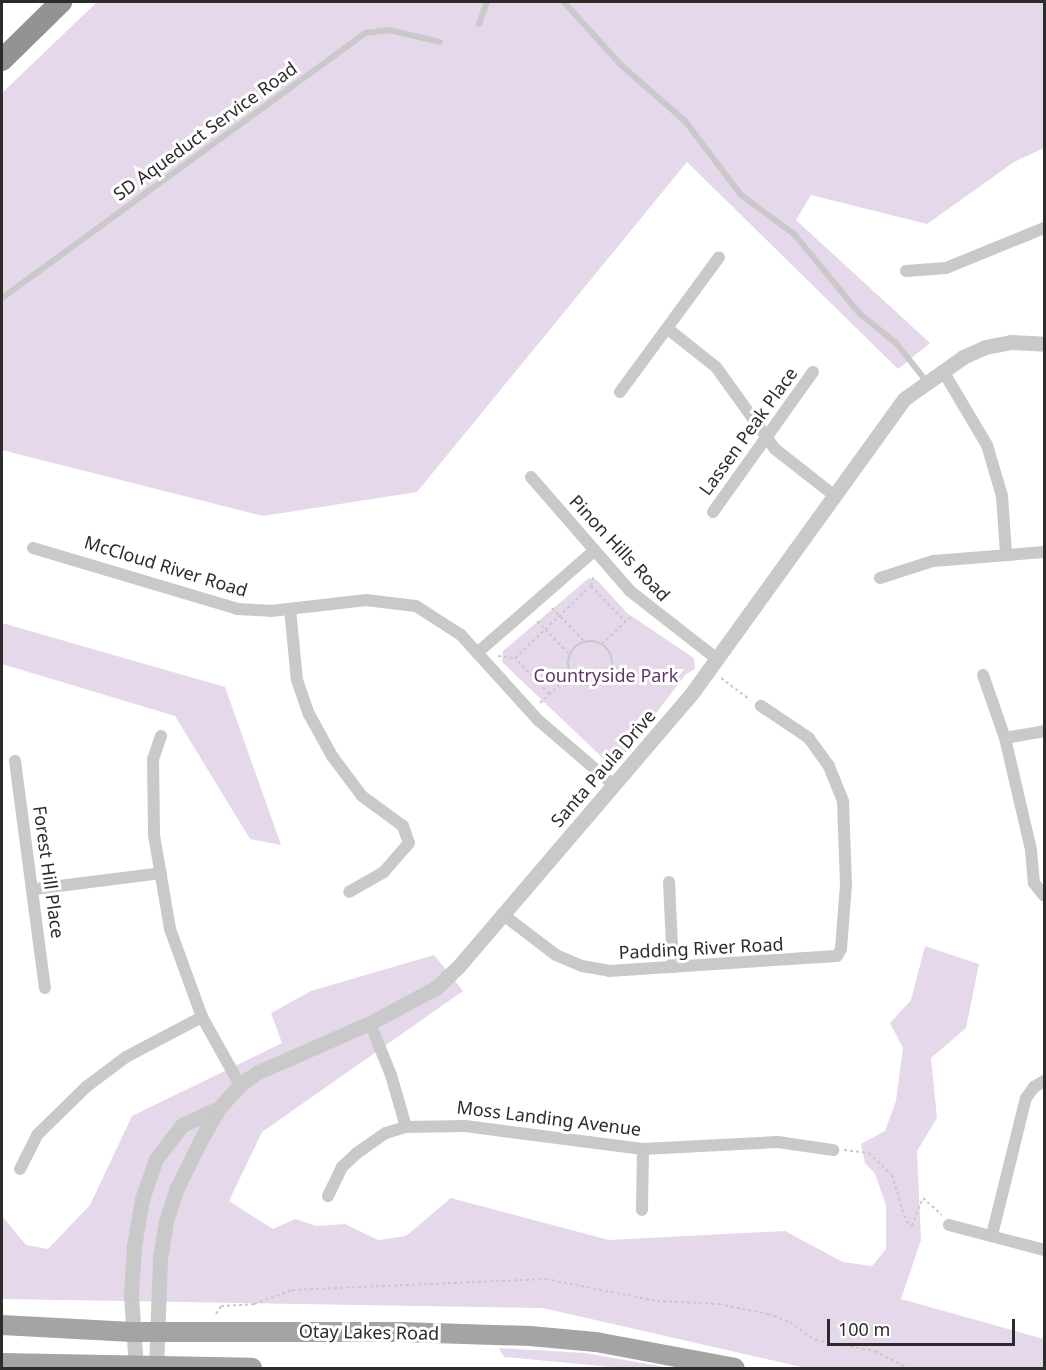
<!DOCTYPE html>
<html>
<head>
<meta charset="utf-8">
<style>
  body { margin:0 }
  #map { position:relative; width:1046px; height:1370px; overflow:hidden; background:#fff; font-family:"Noto Sans",sans-serif }
  div>[style] { position:absolute }
  [style*='--x'] { left:calc(var(--x)*1px); top:calc(var(--y)*1px); width:calc(var(--w)*1px); rotate:calc(var(--a)*1deg) }
  .green>* { inset:0; background:#e5d8eb }
  .path>* { height:2px; margin-top:-1px; transform-origin:0; background:repeating-linear-gradient(90deg,#c9c9c9 0 3px,transparent 0 6px) }
  .path>.ring { margin:-1px; padding:0; box-sizing:content-box; background:none; border:2px solid #c9c9c9; border-radius:50% }
  .service>* { height:6px; margin:-3px; padding:0 3px; transform-origin:3px; border-radius:3px; background:#c9c9c9 }
  .minor>* { height:12px; margin:-6px; padding:0 6px; transform-origin:6px; border-radius:6px; background:#c9c9c9 }
  .tertiary>* { height:15px; margin:-7.5px; padding:0 7.5px; transform-origin:7.5px; border-radius:7.5px; background:#c9c9c9 }
  .primary>* { height:20px; margin:-10px; padding:0 10px; transform-origin:10px; border-radius:10px; background:#a4a4a4 }
  .motorway>* { height:22px; margin:-11px; padding:0 11px; transform-origin:11px; border-radius:11px; background:#939393 }
  span { translate:-50% -50%; white-space:nowrap; text-align:center; line-height:1.15; -webkit-text-stroke:6px #fff; paint-order:stroke }
  .street-label { font-size:18px; color:#2c2c2c }
  .park-label { font-size:18px; color:#5d3869 }
  .frame { position:absolute; inset:0; border:3px solid #2c2c2c; pointer-events:none }
  .scale { position:absolute; left:827px; top:1319px; width:188px; height:27px; box-sizing:border-box; border:3px solid #2c2c2c; border-top:0; padding-left:8px; font-size:18px; line-height:21px; white-space:nowrap; color:#2c2c2c; -webkit-text-stroke:4px #fff; paint-order:stroke }
</style>
</head>
<body>
<div id="map">
  <div class="green">
    <i style="clip-path:polygon(97px 2px,1044px 2px,1044px 148px,1014px 162px,927px 224px,811px 195px,796px 220px,930px 343px,898px 369px,687px 162px,417px 492px,263px 516px,2px 450px,2px 93px)"></i>
    <i style="clip-path:polygon(589px 578px,597px 580px,627px 613px,694px 658px,695px 669px,686px 674px,618px 763px,608px 763px,502px 662px,503px 651px)"></i>
    <i style="clip-path:polygon(2px 623px,225px 687px,281px 845px,250px 839px,175px 716px,2px 664px)"></i>
    <i style="clip-path:polygon(925px 946px,979px 964px,966px 1028px,931px 1058px,937px 1118px,917px 1151px,921px 1240px,901px 1299px,1044px 1339px,1044px 1368px,806px 1368px,543px 1308px,2px 1299px,2px 1216px,26px 1245px,48px 1249px,90px 1205px,132px 1116px,282px 1043px,271px 1013px,311px 991px,434px 955px,463px 991px,262px 1132px,229px 1201px,273px 1229px,295px 1219px,317px 1226px,345px 1224px,378px 1240px,406px 1236px,451px 1198px,609px 1240px,785px 1231px,843px 1262px,872px 1266px,886px 1249px,886px 1205px,875px 1174px,865px 1163px,861px 1144px,885px 1131px,896px 1101px,903px 1048px,890px 1023px,911px 1000px)"></i>
    <i style="clip-path:polygon(499px 1348px,585px 1353px,671px 1368px,623px 1368px,504px 1357px)"></i>
  </div>
  <div class="path">
    <i style="--x:591;--y:586;--w:11;--a:-75"></i>
    <i style="--x:552;--y:608;--w:45;--a:45.9"></i>
    <i style="--x:537;--y:621;--w:46;--a:45.9"></i>
    <i class="ring" style="left:568px;top:641px;width:42px;height:42px"></i>
    <i style="--x:602;--y:644;--w:42;--a:-43.1"></i>
    <i style="--x:498;--y:656;--w:17;--a:7"></i>
    <i style="--x:721;--y:678;--w:36;--a:37"></i>
    <i style="--x:549;--y:694;--w:50;--a:-133.4"></i>
    <i style="--x:515;--y:658;--w:105;--a:-43.5"></i>
    <i style="--x:591;--y:586;--w:50;--a:45.8"></i>
    <i style="--x:540;--y:703;--w:42;--a:-43.1"></i>
    <i style="--x:844;--y:1150;--w:25;--a:7"></i>
    <i style="--x:869;--y:1153;--w:32;--a:44"></i>
    <i style="--x:892;--y:1175;--w:48;--a:73.1"></i>
    <i style="--x:906;--y:1221;--w:8;--a:40"></i>
    <i style="--x:912;--y:1226;--w:30;--a:-69"></i>
    <i style="--x:923;--y:1198;--w:25;--a:42"></i>
    <i style="--x:216;--y:1314;--w:9;--a:-58"></i>
    <i style="--x:221;--y:1306;--w:33;--a:-3"></i>
    <i style="--x:254;--y:1304;--w:40;--a:-20.2"></i>
    <i style="--x:292;--y:1290;--w:254;--a:-2.5"></i>
    <i style="--x:546;--y:1279;--w:113;--a:11.2"></i>
    <i style="--x:657;--y:1301;--w:62;--a:2.8"></i>
    <i style="--x:719;--y:1304;--w:50;--a:11.5"></i>
    <i style="--x:768;--y:1314;--w:23;--a:20"></i>
    <i style="--x:790;--y:1322;--w:31;--a:36"></i>
    <i style="--x:815;--y:1340;--w:61;--a:10.4"></i>
    <i style="--x:875;--y:1351;--w:37;--a:27"></i>
  </div>
  <div class="service">
    <i style="--x:564;--y:2;--w:85;--a:47.9"></i>
    <i style="--x:621;--y:65;--w:85;--a:41.2"></i>
    <i style="--x:685;--y:121;--w:93;--a:52.9"></i>
    <i style="--x:741;--y:195;--w:66;--a:36.3"></i>
    <i style="--x:794;--y:234;--w:104;--a:50.5"></i>
    <i style="--x:860;--y:314;--w:46;--a:38.9"></i>
    <i style="--x:896;--y:343;--w:50;--a:51.5"></i>
    <i style="--x:479;--y:24;--w:23;--a:-70"></i>
    <i style="--x:2;--y:298;--w:450;--a:-36.1"></i>
    <i style="--x:366;--y:33;--w:23;--a:-7"></i>
    <i style="--x:389;--y:30;--w:52;--a:13.2"></i>
  </div>
  <div class="minor">
    <i style="--x:906;--y:271;--w:40;--a:-4.3"></i>
    <i style="--x:946;--y:268;--w:106;--a:-22.2"></i>
    <i style="--x:668;--y:329;--w:61;--a:38.4"></i>
    <i style="--x:716;--y:367;--w:101;--a:54.3"></i>
    <i style="--x:775;--y:449;--w:76;--a:38.1"></i>
    <i style="--x:943;--y:371;--w:86;--a:59.3"></i>
    <i style="--x:987;--y:445;--w:53;--a:73.6"></i>
    <i style="--x:1002;--y:496;--w:57;--a:86"></i>
    <i style="--x:620;--y:392;--w:167;--a:-53.7"></i>
    <i style="--x:531;--y:477;--w:151;--a:49"></i>
    <i style="--x:630;--y:591;--w:110;--a:38"></i>
    <i style="--x:713;--y:512;--w:172;--a:-54.5"></i>
    <i style="--x:33;--y:548;--w:213;--a:16.6"></i>
    <i style="--x:237;--y:609;--w:34;--a:3"></i>
    <i style="--x:271;--y:611;--w:96;--a:-6.6"></i>
    <i style="--x:366;--y:600;--w:50;--a:6.8"></i>
    <i style="--x:416;--y:606;--w:54;--a:32.8"></i>
    <i style="--x:461;--y:635;--w:115;--a:47.8"></i>
    <i style="--x:538;--y:720;--w:101;--a:40.6"></i>
    <i style="--x:880;--y:578;--w:56;--a:-17.8"></i>
    <i style="--x:933;--y:561;--w:111;--a:-4.6"></i>
    <i style="--x:290;--y:609;--w:71;--a:84.4"></i>
    <i style="--x:297;--y:680;--w:36;--a:71"></i>
    <i style="--x:309;--y:714;--w:48;--a:61.3"></i>
    <i style="--x:332;--y:756;--w:50;--a:53.1"></i>
    <i style="--x:362;--y:796;--w:51;--a:36.2"></i>
    <i style="--x:403;--y:826;--w:18;--a:71"></i>
    <i style="--x:409;--y:843;--w:38;--a:131"></i>
    <i style="--x:384;--y:872;--w:40;--a:150.3"></i>
    <i style="--x:477;--y:653;--w:155;--a:-41.1"></i>
    <i style="--x:983;--y:675;--w:67;--a:70.8"></i>
    <i style="--x:1005;--y:738;--w:115;--a:76.9"></i>
    <i style="--x:1031;--y:850;--w:33;--a:85"></i>
    <i style="--x:1034;--y:883;--w:16;--a:52"></i>
    <i style="--x:161;--y:736;--w:24;--a:109"></i>
    <i style="--x:153;--y:759;--w:76;--a:89.2"></i>
    <i style="--x:154;--y:835;--w:95;--a:80.3"></i>
    <i style="--x:170;--y:929;--w:94;--a:70"></i>
    <i style="--x:202;--y:1017;--w:78;--a:60.8"></i>
    <i style="--x:1005;--y:738;--w:40;--a:-10"></i>
    <i style="--x:15;--y:761;--w:229;--a:82.5"></i>
    <i style="--x:669;--y:882;--w:85;--a:87.3"></i>
    <i style="--x:35;--y:889;--w:127;--a:-7.2"></i>
    <i style="--x:502;--y:914;--w:68;--a:37.2"></i>
    <i style="--x:556;--y:955;--w:28;--a:23"></i>
    <i style="--x:582;--y:966;--w:27;--a:10"></i>
    <i style="--x:609;--y:971;--w:228;--a:-3.8"></i>
    <i style="--x:837;--y:956;--w:8;--a:-60"></i>
    <i style="--x:841;--y:949;--w:65;--a:-85.6"></i>
    <i style="--x:846;--y:884;--w:83;--a:-92.1"></i>
    <i style="--x:843;--y:801;--w:38;--a:-112"></i>
    <i style="--x:829;--y:766;--w:34;--a:-126"></i>
    <i style="--x:809;--y:738;--w:58;--a:-146.3"></i>
    <i style="--x:370;--y:1023;--w:56;--a:68"></i>
    <i style="--x:391;--y:1075;--w:54;--a:73.9"></i>
    <i style="--x:20;--y:1169;--w:38;--a:-63"></i>
    <i style="--x:37;--y:1135;--w:69;--a:-44.4"></i>
    <i style="--x:86;--y:1087;--w:50;--a:-36.9"></i>
    <i style="--x:126;--y:1057;--w:86;--a:-27.8"></i>
    <i style="--x:328;--y:1196;--w:32;--a:-64"></i>
    <i style="--x:342;--y:1167;--w:21;--a:-43"></i>
    <i style="--x:357;--y:1153;--w:35;--a:-35"></i>
    <i style="--x:386;--y:1133;--w:21;--a:-17"></i>
    <i style="--x:406;--y:1127;--w:59;--a:-1"></i>
    <i style="--x:465;--y:1126;--w:179;--a:7.4"></i>
    <i style="--x:643;--y:1149;--w:135;--a:-3"></i>
    <i style="--x:778;--y:1142;--w:56;--a:8.3"></i>
    <i style="--x:642;--y:1210;--w:61;--a:-89.1"></i>
    <i style="--x:949;--y:1225;--w:98;--a:14.7"></i>
    <i style="--x:992;--y:1235;--w:141;--a:-76.1"></i>
    <i style="--x:1026;--y:1098;--w:14;--a:-54"></i>
    <i style="--x:1034;--y:1087;--w:12;--a:-31"></i>
  </div>
  <div class="tertiary">
    <i style="--x:136;--y:1368;--w:74;--a:-93.9"></i>
    <i style="--x:131;--y:1294;--w:48;--a:-86.4"></i>
    <i style="--x:134;--y:1246;--w:48;--a:-80.3"></i>
    <i style="--x:142;--y:1199;--w:42;--a:-70.7"></i>
    <i style="--x:156;--y:1159;--w:43;--a:-52.6"></i>
    <i style="--x:182;--y:1125;--w:41;--a:-24.7"></i>
    <i style="--x:156;--y:1368;--w:109;--a:-87.9"></i>
    <i style="--x:160;--y:1259;--w:38;--a:-81"></i>
    <i style="--x:166;--y:1221;--w:35;--a:-72"></i>
    <i style="--x:177;--y:1188;--w:52;--a:-63.9"></i>
    <i style="--x:200;--y:1141;--w:38;--a:-60"></i>
    <i style="--x:219;--y:1108;--w:31;--a:-48"></i>
    <i style="--x:240;--y:1085;--w:20;--a:-37"></i>
    <i style="--x:256;--y:1073;--w:124;--a:-23.7"></i>
    <i style="--x:370;--y:1023;--w:76;--a:-28.2"></i>
    <i style="--x:437;--y:987;--w:29;--a:-44"></i>
    <i style="--x:458;--y:967;--w:360;--a:-49.5"></i>
    <i style="--x:692;--y:693;--w:362;--a:-54.2"></i>
    <i style="--x:904;--y:399;--w:72;--a:-35.4"></i>
    <i style="--x:963;--y:357;--w:24;--a:-24"></i>
    <i style="--x:985;--y:347;--w:26;--a:-11"></i>
    <i style="--x:1011;--y:342;--w:33;--a:3"></i>
  </div>
  <div class="primary">
    <i style="--x:2;--y:1325;--w:130;--a:3.1"></i>
    <i style="--x:132;--y:1332;--w:269;--a:0"></i>
    <i style="--x:401;--y:1332;--w:129;--a:1.8"></i>
    <i style="--x:530;--y:1336;--w:66;--a:5.2"></i>
    <i style="--x:596;--y:1342;--w:141;--a:10.6"></i>
    <i style="--x:2;--y:1363;--w:250;--a:1.1"></i>
  </div>
  <div class="motorway">
    <i style="--x:2;--y:60;--w:83;--a:-44.5"></i>
  </div>
  <div class="street-label">
    <span style="left:205px;top:131px;rotate:-36deg">SD Aqueduct Service Road</span>
    <span style="left:748px;top:431px;rotate:-54deg">Lassen Peak Place</span>
    <span style="left:620px;top:548px;rotate:47deg">Pinon Hills Road</span>
    <span style="left:166px;top:566px;rotate:17deg">McCloud River Road</span>
    <span style="left:603px;top:768px;rotate:-49deg">Santa Paula Drive</span>
    <span style="left:49px;top:872px;rotate:82deg">Forest Hill Place</span>
    <span style="left:701px;top:948px;rotate:-3deg">Padding River Road</span>
    <span style="left:549px;top:1118px;rotate:7deg">Moss Landing Avenue</span>
    <span style="left:369px;top:1332px;rotate:1deg">Otay Lakes Road</span>
  </div>
  <div class="park-label">
    <span style="left:606px;top:675px">Countryside Park</span>
  </div>
  <div class="frame"></div>
  <div class="scale">100 m</div>
</div>
</body>
</html>
